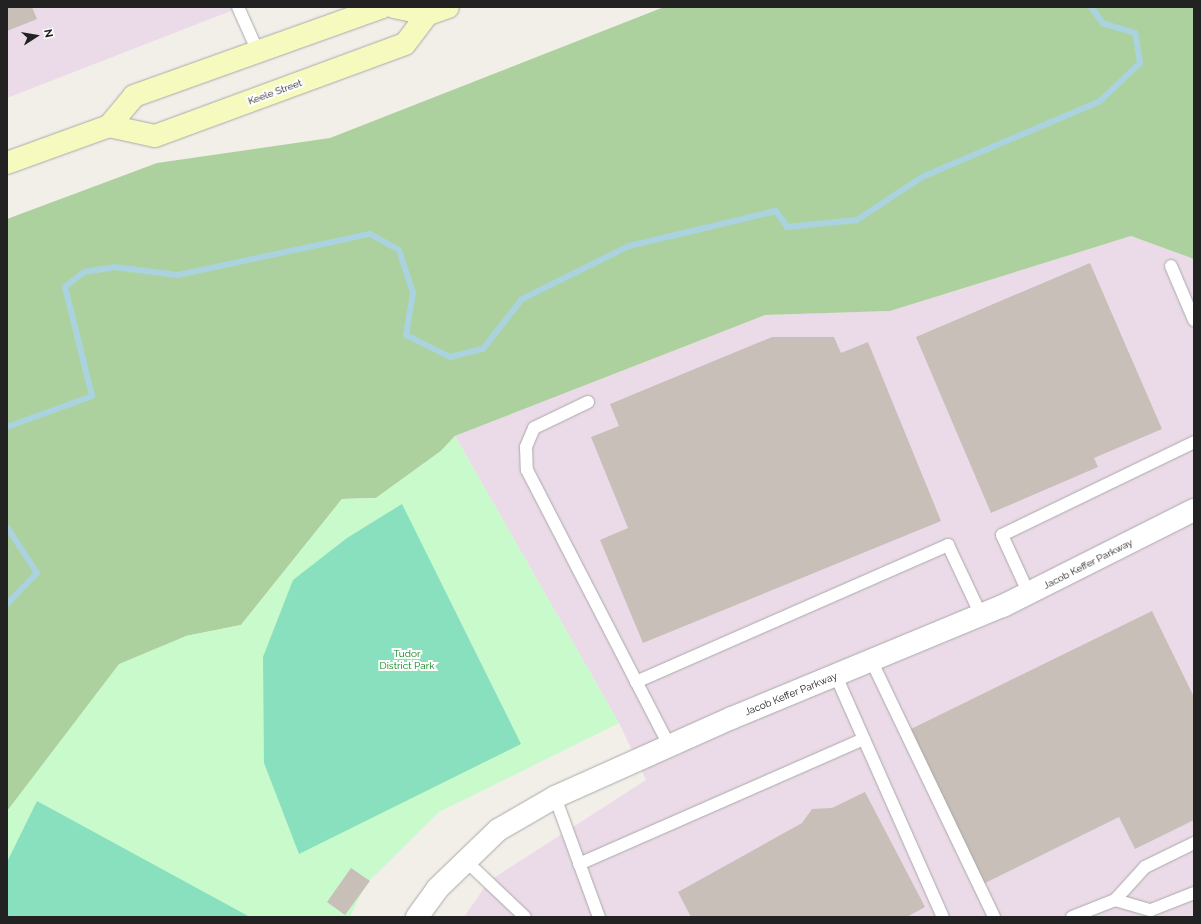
<!DOCTYPE html>
<html>
<head>
<meta charset="utf-8">
<style>
  body { margin:0 }
  #map { position:relative; width:1201px; height:924px; overflow:hidden; background:#f2efe9; font-family:Raleway,sans-serif }
  div>[style] { position:absolute }
  [style*='--x'] { left:calc(var(--x)*1px); top:calc(var(--y)*1px); width:calc(var(--w)*1px); rotate:calc(var(--a)*1deg) }
  .industrial>* { inset:0; background:#ebdbe8 }
  .forest>* { inset:0; background:#add19e }
  .park>* { inset:0; background:#c8facc }
  .pitch>* { inset:0; background:#88e0be }
  .stream>* { height:6px; margin:-3px; padding:0 3px; transform-origin:3px; border-radius:3px; background:#aad3df }
  .building>* { inset:0; background:#c7bfb8 }
  .roads { filter:drop-shadow(0 0 1px #a9a9a9) drop-shadow(0 0 1px #a9a9a9) }
  .service>* { height:12px; margin:-6px; padding:0 6px; transform-origin:6px; border-radius:6px; background:#fff }
  .minor>* { height:22px; margin:-11px; padding:0 11px; transform-origin:11px; border-radius:11px; background:#fff }
  .secondary>* { height:22px; margin:-11px; padding:0 11px; transform-origin:11px; border-radius:11px; background:#f7fabf }
  span { translate:-50% -50%; white-space:nowrap; text-align:center; line-height:1.15; -webkit-text-stroke:4px #fff; paint-order:stroke }
  .street-label { font-size:10px; color:#222 }
  .park-label { font-size:10px; color:#0c8416 }
  .frame { position:absolute; inset:0; border:8px solid #222; pointer-events:none }
  .north { position:absolute; left:16px; top:16px; width:40px; height:40px; -webkit-text-stroke:3px #fff; paint-order:stroke; rotate:78deg; font-size:11px; font-weight:700; line-height:16px; text-align:center; color:#222 }
  .north::after { content:''; display:block; margin:auto; width:14px; height:18px; background:#222; clip-path:polygon(50% 0,100% 100%,50% 72%,0 100%) }
</style>
</head>
<body>
<div id="map">
  <div class="industrial">
    <i style="clip-path:polygon(7px 7px,241px 7px,7px 98px)"></i>
    <i style="clip-path:polygon(1131px 236px,1194px 259px,1194px 917px,464px 917px,489px 881px,646px 780px,619px 723px,455px 436px,765px 315px,890px 311px)"></i>
  </div>
  <div class="forest">
    <i style="clip-path:polygon(664px 7px,1194px 7px,1194px 259px,1131px 236px,890px 311px,765px 315px,455px 436px,441px 451px,376px 498px,342px 499px,241px 625px,186px 636px,7px 811px,7px 219px,157px 163px,330px 138px)"></i>
  </div>
  <div class="park">
    <i style="clip-path:polygon(455px 436px,619px 723px,439px 812px,365px 885px,350px 917px,7px 917px,7px 811px,119px 664px,186px 636px,241px 625px,342px 499px,376px 498px,441px 451px)"></i>
  </div>
  <div class="pitch">
    <i style="clip-path:polygon(402px 504px,521px 744px,299px 854px,264px 763px,263px 657px,293px 580px,347px 538px)"></i>
    <i style="clip-path:polygon(37px 801px,250px 917px,7px 917px,7px 862px)"></i>
  </div>
  <div class="stream">
    <i style="--x:7;--y:427;--w:90;--a:-20"></i>
    <i style="--x:92;--y:396;--w:112;--a:-103.9"></i>
    <i style="--x:65;--y:287;--w:24;--a:-38"></i>
    <i style="--x:84;--y:272;--w:30;--a:-9"></i>
    <i style="--x:114;--y:267;--w:64;--a:7.1"></i>
    <i style="--x:178;--y:275;--w:196;--a:-12.1"></i>
    <i style="--x:370;--y:234;--w:33;--a:29"></i>
    <i style="--x:399;--y:250;--w:45;--a:72"></i>
    <i style="--x:413;--y:293;--w:43;--a:99.5"></i>
    <i style="--x:406;--y:335;--w:49;--a:26.6"></i>
    <i style="--x:450;--y:357;--w:34;--a:-14"></i>
    <i style="--x:483;--y:349;--w:63;--a:-52"></i>
    <i style="--x:522;--y:299;--w:119;--a:-26.4"></i>
    <i style="--x:629;--y:246;--w:151;--a:-13.4"></i>
    <i style="--x:776;--y:211;--w:19;--a:55"></i>
    <i style="--x:787;--y:227;--w:70;--a:-5.7"></i>
    <i style="--x:857;--y:220;--w:78;--a:-33.5"></i>
    <i style="--x:922;--y:177;--w:194;--a:-23.1"></i>
    <i style="--x:1100;--y:101;--w:55;--a:-43.5"></i>
    <i style="--x:1140;--y:63;--w:30;--a:-99"></i>
    <i style="--x:1135;--y:33;--w:34;--a:-163"></i>
    <i style="--x:1103;--y:23;--w:20;--a:-127"></i>
    <i style="--x:7;--y:527;--w:55;--a:56.9"></i>
    <i style="--x:37;--y:573;--w:43;--a:134.1"></i>
  </div>
  <div class="building">
    <i style="clip-path:polygon(7px 7px,32px 7px,37px 19px,7px 31px)"></i>
    <i style="clip-path:polygon(1090px 263px,1162px 429px,1094px 458px,1098px 467px,991px 513px,916px 337px)"></i>
    <i style="clip-path:polygon(772px 337px,834px 337px,841px 353px,868px 342px,941px 521px,643px 643px,600px 540px,628px 528px,591px 437px,619px 426px,610px 404px)"></i>
    <i style="clip-path:polygon(1152px 611px,1194px 697px,1194px 820px,1135px 849px,1119px 817px,983px 884px,909px 730px)"></i>
    <i style="clip-path:polygon(865px 792px,925px 907px,907px 917px,691px 917px,678px 892px,802px 823px,812px 809px,832px 808px)"></i>
    <i style="clip-path:polygon(351px 868px,370px 881px,345px 915px,327px 902px)"></i>
  </div>
  <div class="roads">
    <div class="service">
      <i style="--x:238;--y:7;--w:49;--a:66"></i>
      <i style="--x:1171;--y:266;--w:59;--a:66.9"></i>
      <i style="--x:588;--y:402;--w:60;--a:154.3"></i>
      <i style="--x:534;--y:428;--w:21;--a:113"></i>
      <i style="--x:526;--y:447;--w:23;--a:88"></i>
      <i style="--x:527;--y:470;--w:309;--a:62.7"></i>
      <i style="--x:1029;--y:594;--w:65;--a:-114.6"></i>
      <i style="--x:1002;--y:535;--w:213;--a:-25.8"></i>
      <i style="--x:872;--y:662;--w:283;--a:64.4"></i>
      <i style="--x:836;--y:676;--w:264;--a:66.1"></i>
      <i style="--x:636;--y:682;--w:341;--a:-23.7"></i>
      <i style="--x:948;--y:545;--w:77;--a:64.8"></i>
      <i style="--x:555;--y:797;--w:128;--a:69.9"></i>
      <i style="--x:466;--y:861;--w:81;--a:43.5"></i>
      <i style="--x:579;--y:864;--w:311;--a:-23.7"></i>
      <i style="--x:1115;--y:900;--w:45;--a:-47.7"></i>
      <i style="--x:1145;--y:867;--w:55;--a:-26.1"></i>
      <i style="--x:1072;--y:917;--w:46;--a:-21.6"></i>
      <i style="--x:1115;--y:900;--w:37;--a:16"></i>
      <i style="--x:1151;--y:910;--w:46;--a:-21.6"></i>
    </div>
    <div class="minor">
      <i style="--x:417;--y:917;--w:34;--a:-54"></i>
      <i style="--x:437;--y:889;--w:85;--a:-44"></i>
      <i style="--x:498;--y:830;--w:66;--a:-30.1"></i>
      <i style="--x:555;--y:797;--w:194;--a:-24.1"></i>
      <i style="--x:732;--y:718;--w:293;--a:-22.5"></i>
      <i style="--x:1003;--y:606;--w:214;--a:-26.7"></i>
    </div>
    <div class="secondary">
      <i style="--x:394;--y:7;--w:35;--a:12"></i>
      <i style="--x:109;--y:126;--w:47;--a:12.3"></i>
      <i style="--x:155;--y:136;--w:266;--a:-20.2"></i>
      <i style="--x:405;--y:44;--w:38;--a:-53"></i>
      <i style="--x:428;--y:14;--w:21;--a:-19"></i>
      <i style="--x:7;--y:163;--w:109;--a:-19.9"></i>
      <i style="--x:109;--y:126;--w:39;--a:-50"></i>
      <i style="--x:134;--y:96;--w:263;--a:-19.7"></i>
    </div>
  </div>
  <div class="street-label">
    <span style="left:275px;top:92px;rotate:-20deg">Keele Street</span>
    <span style="left:1088px;top:564px;rotate:-27deg">Jacob Keffer Parkway</span>
    <span style="left:791px;top:694px;rotate:-22deg">Jacob Keffer Parkway</span>
  </div>
  <div class="park-label">
    <span style="left:407px;top:659px">Tudor<br>District Park</span>
  </div>
  <div class="frame"></div>
  <div class="north">N</div>
</div>
</body>
</html>
